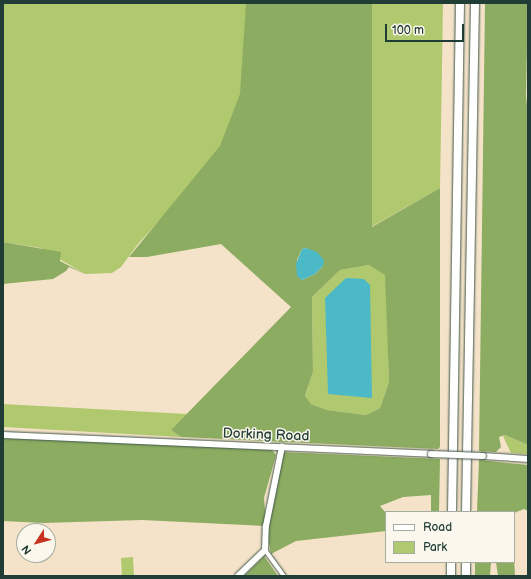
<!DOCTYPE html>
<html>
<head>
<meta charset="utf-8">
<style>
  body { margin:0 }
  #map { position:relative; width:531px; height:579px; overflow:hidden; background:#f4e3c8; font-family:"Balsamiq Sans",sans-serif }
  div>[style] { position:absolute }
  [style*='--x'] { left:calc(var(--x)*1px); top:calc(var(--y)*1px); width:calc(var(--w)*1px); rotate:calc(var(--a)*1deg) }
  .green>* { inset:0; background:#b0c86e }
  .forest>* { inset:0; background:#8cac61 }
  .water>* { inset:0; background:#4cb9c7 }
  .roads { filter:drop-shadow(0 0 1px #3f564a) drop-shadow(0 0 1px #3f564a) }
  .minor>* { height:4px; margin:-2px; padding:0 2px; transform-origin:2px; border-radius:2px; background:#fff }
  .secondary>* { height:6px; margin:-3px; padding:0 3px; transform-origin:3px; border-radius:3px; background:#fff }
  .motorway>* { height:8px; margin:-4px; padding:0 4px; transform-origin:4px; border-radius:4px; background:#fff }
  .bridges { filter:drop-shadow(0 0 1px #3f564a) drop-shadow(0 0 1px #3f564a) }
  .secondary-bridge>* { height:6px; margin:-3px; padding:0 3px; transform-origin:3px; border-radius:3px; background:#fff }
  span { translate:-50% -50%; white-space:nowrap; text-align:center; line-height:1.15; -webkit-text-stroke:3px #fbf7ec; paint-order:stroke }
  .street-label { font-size:14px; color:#1f3d34 }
  .frame { position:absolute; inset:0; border:4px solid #1f3d34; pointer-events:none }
  .legend { position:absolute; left:385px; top:511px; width:130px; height:52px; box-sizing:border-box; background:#fbf7ec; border:1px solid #a3ada2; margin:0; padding:5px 7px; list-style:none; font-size:12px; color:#1f3d34 }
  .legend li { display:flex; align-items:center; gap:8px; height:20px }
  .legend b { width:20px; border:1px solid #a3ada2 }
  .north { position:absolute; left:16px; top:523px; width:40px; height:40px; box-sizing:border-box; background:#fbf7ec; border:1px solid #a3ada2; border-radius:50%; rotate:234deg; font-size:11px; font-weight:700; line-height:16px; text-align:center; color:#1f3d34 }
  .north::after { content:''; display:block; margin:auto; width:14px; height:18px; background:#c8321e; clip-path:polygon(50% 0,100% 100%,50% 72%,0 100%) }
  .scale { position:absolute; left:385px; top:24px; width:79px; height:18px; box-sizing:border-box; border:2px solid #1f3d34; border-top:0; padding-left:5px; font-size:12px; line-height:14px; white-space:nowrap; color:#1f3d34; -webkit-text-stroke:3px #fbf7ec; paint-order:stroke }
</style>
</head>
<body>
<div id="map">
  <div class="green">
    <i style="clip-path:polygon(3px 3px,261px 3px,260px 110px,138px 244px,121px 267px,112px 273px,85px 274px,41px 248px,3px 242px)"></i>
    <i style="clip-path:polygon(372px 3px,443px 3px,440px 188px,371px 227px)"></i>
    <i style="clip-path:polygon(369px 265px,386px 275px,389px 382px,380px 408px,366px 415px,327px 410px,311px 404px,305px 397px,313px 372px,312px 297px,340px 270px)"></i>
    <i style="clip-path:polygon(3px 404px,187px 414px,171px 430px,181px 437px,3px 427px)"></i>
    <i style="clip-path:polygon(505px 435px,528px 445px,528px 454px,511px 453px,503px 436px)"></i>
    <i style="clip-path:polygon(133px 557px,134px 576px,122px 576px,121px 558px)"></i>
  </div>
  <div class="forest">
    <i style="clip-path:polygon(evenodd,246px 3px,372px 3px,372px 227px,440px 188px,440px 447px,438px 449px,181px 437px,171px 430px,291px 307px,221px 244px,147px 257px,129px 257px,220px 146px,240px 94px,246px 3px,306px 248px,323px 266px,315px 274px,302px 280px,297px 260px,302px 249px,306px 248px,246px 3px,369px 265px,385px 275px,389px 382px,380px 408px,366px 415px,327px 410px,311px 404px,305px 396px,313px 372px,312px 297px,340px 270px,369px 265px)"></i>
    <i style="clip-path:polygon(485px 3px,528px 3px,526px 96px,528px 115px,528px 445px,505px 435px,499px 437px,501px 447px,496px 452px,479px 451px)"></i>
    <i style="clip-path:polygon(3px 242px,61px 252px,60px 261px,85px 274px,69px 267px,66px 271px,53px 279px,3px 284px)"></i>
    <i style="clip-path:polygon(3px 436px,272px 450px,276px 455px,264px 498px,266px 523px,280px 452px,440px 459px,439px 512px,431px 512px,431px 495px,403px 497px,380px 506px,386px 513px,386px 531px,296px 541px,271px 554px,266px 526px,142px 520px,43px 523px,3px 521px)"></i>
    <i style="clip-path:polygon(479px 460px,528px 465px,528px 511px,524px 509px,514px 513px,477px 512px)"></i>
    <i style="clip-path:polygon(264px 556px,278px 576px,244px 576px)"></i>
    <i style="clip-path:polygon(514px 557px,515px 576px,498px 576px,496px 562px,514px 562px)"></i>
    <i style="clip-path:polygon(475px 562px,491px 562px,490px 576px,475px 576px)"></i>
  </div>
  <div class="water">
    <i style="clip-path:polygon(306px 248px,317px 252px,324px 260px,323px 266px,315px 274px,302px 280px,297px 276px,296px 264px,302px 249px)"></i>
    <i style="clip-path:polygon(346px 278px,364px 279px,370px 285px,372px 398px,328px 394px,325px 298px)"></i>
  </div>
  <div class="roads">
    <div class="minor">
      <i style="--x:265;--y:550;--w:32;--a:54"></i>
    </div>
    <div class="secondary">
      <i style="--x:3;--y:435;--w:428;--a:2.5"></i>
      <i style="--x:483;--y:456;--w:45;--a:3.8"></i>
      <i style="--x:238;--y:576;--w:37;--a:-44"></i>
      <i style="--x:265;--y:550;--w:24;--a:-88"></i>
      <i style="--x:266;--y:526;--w:81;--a:-78.6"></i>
    </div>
    <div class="motorway">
      <i style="--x:452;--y:512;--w:509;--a:-89.1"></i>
      <i style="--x:466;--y:512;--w:509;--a:-88.99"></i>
      <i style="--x:451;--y:576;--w:14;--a:-90"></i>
      <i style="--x:466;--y:576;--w:14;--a:-90"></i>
    </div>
  </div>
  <div class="bridges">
    <div class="secondary-bridge">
      <i style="--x:431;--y:454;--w:52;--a:2.2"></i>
    </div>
  </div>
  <div class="street-label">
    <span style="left:266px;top:435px;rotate:2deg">Dorking Road</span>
  </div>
  <div class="frame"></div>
  <ul class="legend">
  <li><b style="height:5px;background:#fff"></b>Road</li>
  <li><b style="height:11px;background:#b0c86e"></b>Park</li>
  </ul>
  <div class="north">N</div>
  <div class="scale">100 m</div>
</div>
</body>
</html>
